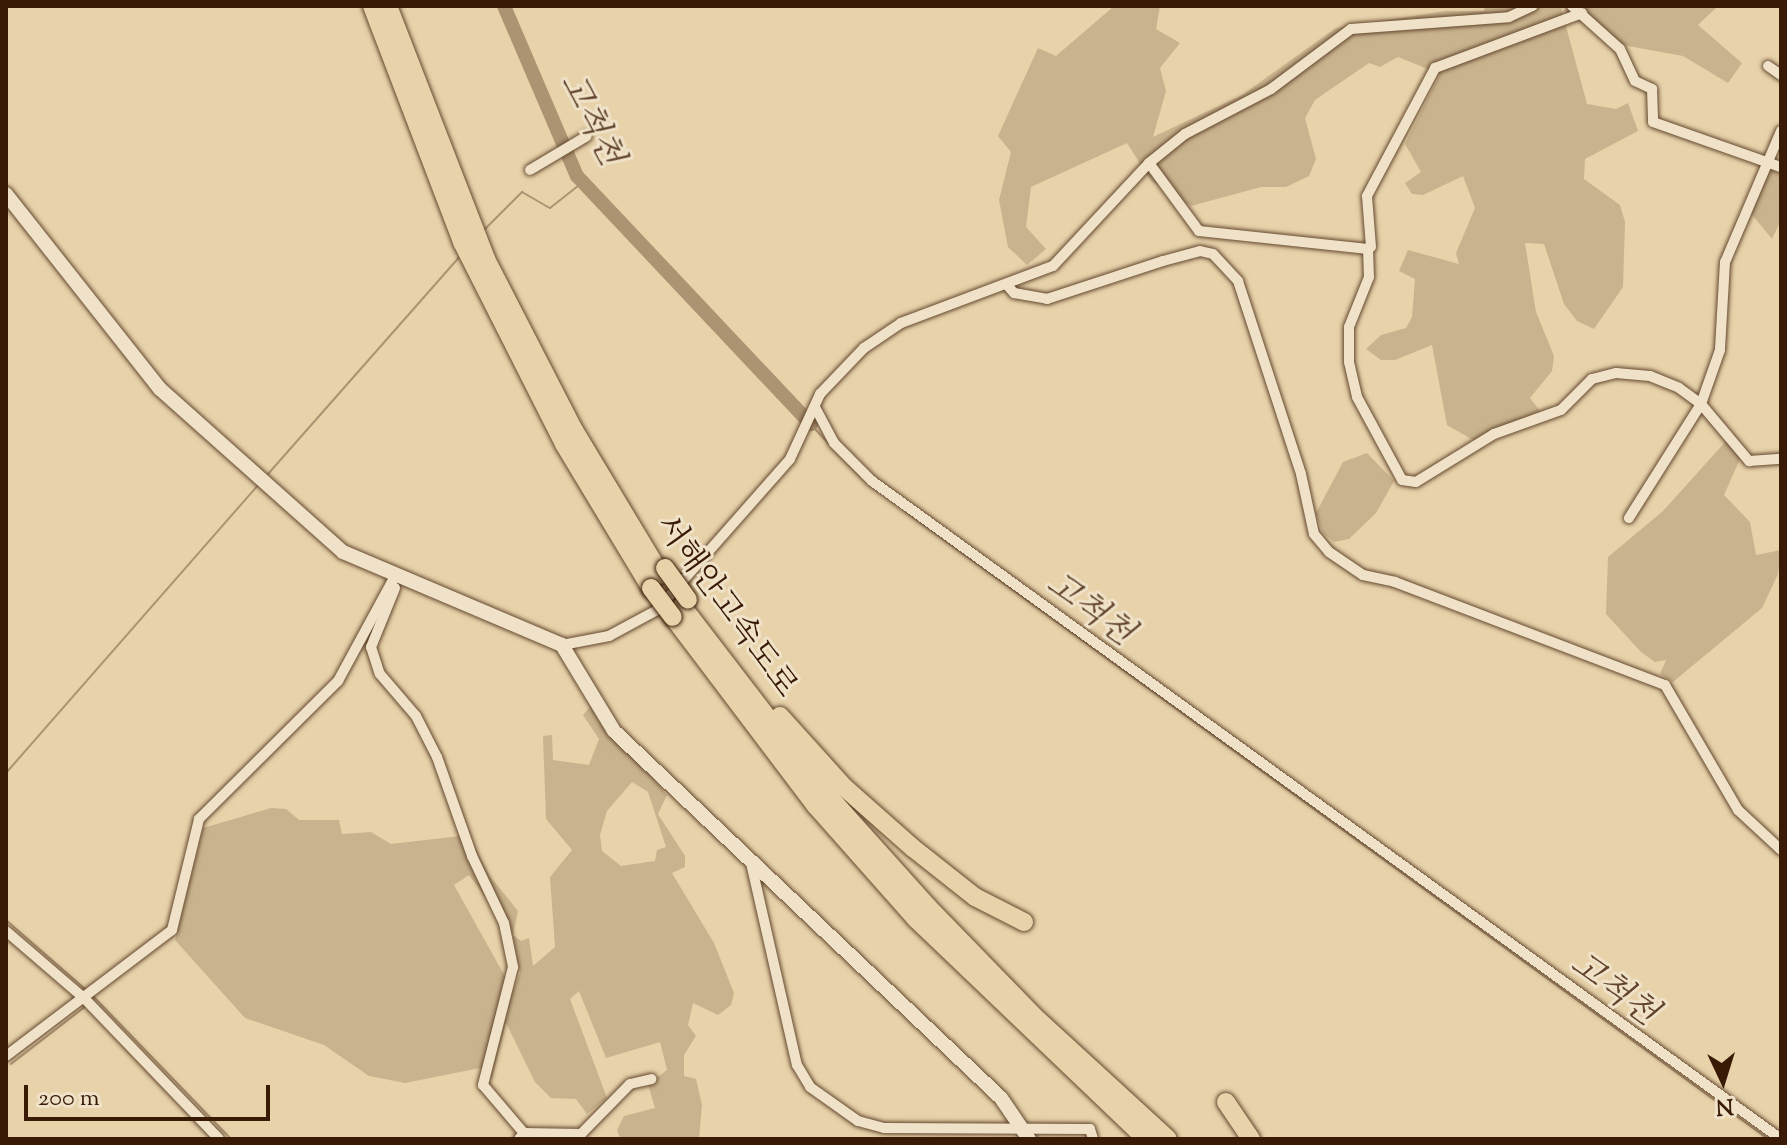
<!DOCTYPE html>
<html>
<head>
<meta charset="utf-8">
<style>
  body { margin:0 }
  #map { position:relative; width:1787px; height:1145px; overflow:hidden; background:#e7d2aa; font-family:"Sorts Mill Goudy","Noto Serif KR",serif }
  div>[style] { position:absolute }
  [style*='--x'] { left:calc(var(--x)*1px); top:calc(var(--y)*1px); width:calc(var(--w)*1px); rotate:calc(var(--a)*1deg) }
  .green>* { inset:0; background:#c9b38e }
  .stream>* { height:2px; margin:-1px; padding:0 1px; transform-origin:1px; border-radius:1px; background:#ac9372 }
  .river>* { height:14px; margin:-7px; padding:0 7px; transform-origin:7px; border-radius:7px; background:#ac9372 }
  .roads { filter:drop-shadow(0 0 2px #64482e) drop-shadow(0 0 2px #64482e) }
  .street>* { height:10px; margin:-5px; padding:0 5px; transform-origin:5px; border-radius:5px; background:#efe2c8 }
  .secondary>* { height:14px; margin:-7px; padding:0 7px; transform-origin:7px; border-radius:7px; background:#efe2c8 }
  .highway>* { height:18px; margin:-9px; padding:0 9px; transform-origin:9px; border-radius:9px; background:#e7d2aa }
  .bridges { filter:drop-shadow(0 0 2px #391a05) drop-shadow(0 0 2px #391a05) }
  .highway-bridge>* { height:18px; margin:-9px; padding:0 9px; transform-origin:9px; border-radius:9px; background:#e7d2aa }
  span { translate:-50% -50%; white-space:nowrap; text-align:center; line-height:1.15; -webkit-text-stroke:6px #efe2c8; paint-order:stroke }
  .street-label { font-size:32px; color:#391a05 }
  .water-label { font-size:34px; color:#61442b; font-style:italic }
  .frame { position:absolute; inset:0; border:8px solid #391a05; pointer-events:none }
  .north { position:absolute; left:1683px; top:1041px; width:80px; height:80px; -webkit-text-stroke:6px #efe2c8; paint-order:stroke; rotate:176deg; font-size:22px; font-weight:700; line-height:32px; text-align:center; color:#391a05 }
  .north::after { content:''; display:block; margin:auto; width:28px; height:36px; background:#391a05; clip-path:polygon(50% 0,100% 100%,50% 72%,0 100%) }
  .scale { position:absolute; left:24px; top:1085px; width:246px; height:36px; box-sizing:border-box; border:4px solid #391a05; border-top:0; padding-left:10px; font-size:24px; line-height:28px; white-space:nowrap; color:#391a05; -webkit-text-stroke:6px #efe2c8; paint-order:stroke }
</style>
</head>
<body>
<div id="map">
  <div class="green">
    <i style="clip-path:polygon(1160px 6px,1156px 29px,1180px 43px,1160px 68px,1166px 91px,1153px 137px,1242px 95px,1336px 28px,1445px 11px,1484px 11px,1485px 6px,1561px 8px,1587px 104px,1616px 109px,1628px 103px,1638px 131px,1585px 159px,1584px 179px,1620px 205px,1625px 222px,1623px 287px,1594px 329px,1577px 321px,1564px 304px,1544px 244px,1525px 243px,1536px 312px,1554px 356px,1552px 371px,1530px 398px,1540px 411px,1473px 440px,1447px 425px,1432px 345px,1395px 360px,1381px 360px,1366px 349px,1381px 335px,1406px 328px,1412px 317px,1415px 279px,1399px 271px,1408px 250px,1459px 264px,1456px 253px,1475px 208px,1463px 176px,1423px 195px,1412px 194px,1405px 183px,1421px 172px,1405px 144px,1440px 74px,1398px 57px,1380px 67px,1369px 63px,1315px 100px,1305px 118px,1316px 159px,1309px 176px,1286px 187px,1261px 187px,1191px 206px,1151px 181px,1127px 143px,1031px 187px,1026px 227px,1046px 249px,1027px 265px,1008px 247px,999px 200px,1011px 152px,998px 136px,1038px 48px,1056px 56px,1113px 7px)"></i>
    <i style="clip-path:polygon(1580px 6px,1718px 6px,1698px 25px,1742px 63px,1728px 83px,1683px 56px,1623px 45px)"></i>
    <i style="clip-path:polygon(1771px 169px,1781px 175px,1781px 220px,1772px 239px,1749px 211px)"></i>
    <i style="clip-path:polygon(1727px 440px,1740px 459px,1724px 495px,1750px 522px,1756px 555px,1781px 550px,1778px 574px,1762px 608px,1673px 682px,1660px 674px,1666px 660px,1655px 662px,1641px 652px,1606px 614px,1608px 557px,1663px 511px)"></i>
    <i style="clip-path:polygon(1367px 453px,1394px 481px,1376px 513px,1349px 539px,1334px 542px,1323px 533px,1316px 513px,1343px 462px)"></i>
    <i style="clip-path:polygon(evenodd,591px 706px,667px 795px,658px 814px,685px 856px,685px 867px,672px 873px,714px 943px,734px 993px,731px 1005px,718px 1015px,693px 1003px,688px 1025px,696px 1036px,684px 1055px,684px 1076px,696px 1079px,702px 1105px,699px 1139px,620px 1138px,617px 1130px,624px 1116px,655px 1108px,648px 1084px,667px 1070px,660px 1042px,606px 1058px,579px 991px,570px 999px,607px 1098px,587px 1114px,576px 1099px,551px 1098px,535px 1082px,506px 1023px,492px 1079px,480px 1068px,405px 1083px,369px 1076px,324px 1045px,245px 1018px,175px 940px,203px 828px,271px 808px,286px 809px,299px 820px,339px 820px,342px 834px,371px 832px,391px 844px,469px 835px,489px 875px,518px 911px,513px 935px,521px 941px,529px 938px,533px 966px,555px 947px,550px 877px,572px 850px,546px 819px,543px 736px,552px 735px,553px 760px,589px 765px,599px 739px,583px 715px,591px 706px,632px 782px,648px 792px,666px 847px,657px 850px,655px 861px,621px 866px,602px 851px,600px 835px,607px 811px,632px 782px,591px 706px,469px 875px,513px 935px,520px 973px,513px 991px,454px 885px,469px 875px)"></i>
  </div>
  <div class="stream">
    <i style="--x:482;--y:232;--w:57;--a:-45"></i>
    <i style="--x:522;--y:192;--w:32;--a:30"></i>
    <i style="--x:550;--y:208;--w:42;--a:-38.2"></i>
    <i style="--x:812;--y:426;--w:69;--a:46.2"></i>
    <i style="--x:268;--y:474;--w:289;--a:-48.6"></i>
    <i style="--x:906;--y:512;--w:1066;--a:36.03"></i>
    <i style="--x:6;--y:773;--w:383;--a:-48.8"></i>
    <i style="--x:6;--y:920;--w:105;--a:41.1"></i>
    <i style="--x:93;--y:996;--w:199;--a:46"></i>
    <i style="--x:11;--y:1064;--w:95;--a:-37.7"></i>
  </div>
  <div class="river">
    <i style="--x:504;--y:6;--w:185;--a:66.8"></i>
    <i style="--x:577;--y:176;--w:341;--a:46.7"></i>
  </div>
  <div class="roads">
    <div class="street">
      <i style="--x:1572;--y:6;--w:64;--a:41.9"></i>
      <i style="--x:1620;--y:49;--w:35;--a:65"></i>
      <i style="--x:1635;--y:81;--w:19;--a:25"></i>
      <i style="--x:1652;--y:89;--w:33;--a:88"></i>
      <i style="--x:1653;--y:122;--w:136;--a:19.4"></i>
      <i style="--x:1768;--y:66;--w:16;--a:35"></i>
      <i style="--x:1781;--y:131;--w:142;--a:113.1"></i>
      <i style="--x:1725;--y:262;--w:88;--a:93.3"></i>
      <i style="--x:1720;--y:350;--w:57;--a:109.4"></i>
      <i style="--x:1701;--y:404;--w:75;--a:49.9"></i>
      <i style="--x:1749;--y:461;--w:32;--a:-4"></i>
      <i style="--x:1149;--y:163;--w:84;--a:53.7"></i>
      <i style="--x:1199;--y:231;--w:170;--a:6.1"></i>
      <i style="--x:1368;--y:249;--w:28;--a:88"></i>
      <i style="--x:1369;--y:277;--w:54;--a:111.8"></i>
      <i style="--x:1349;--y:327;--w:35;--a:90"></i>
      <i style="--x:1349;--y:362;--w:36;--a:77"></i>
      <i style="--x:1357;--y:397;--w:94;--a:61.5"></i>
      <i style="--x:1402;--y:480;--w:14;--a:8"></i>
      <i style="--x:1416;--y:482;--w:92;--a:-31.6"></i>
      <i style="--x:1494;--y:434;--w:71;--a:-19.7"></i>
      <i style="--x:1561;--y:410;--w:44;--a:-45"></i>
      <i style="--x:1592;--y:379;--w:25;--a:-14"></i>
      <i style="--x:1616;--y:373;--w:34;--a:5"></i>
      <i style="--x:1650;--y:376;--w:31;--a:22"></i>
      <i style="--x:1679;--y:388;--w:27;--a:36"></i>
      <i style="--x:1701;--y:404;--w:135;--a:122.3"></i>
      <i style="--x:530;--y:170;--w:66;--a:-30.8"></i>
      <i style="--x:1371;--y:247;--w:51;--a:-94.5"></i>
      <i style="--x:1367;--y:196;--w:145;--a:-62"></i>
      <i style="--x:1435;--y:68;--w:157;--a:-20.5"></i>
      <i style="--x:1007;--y:285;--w:11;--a:49"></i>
      <i style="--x:1014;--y:293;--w:34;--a:10"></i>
      <i style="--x:1047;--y:299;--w:122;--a:-18.1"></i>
      <i style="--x:1163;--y:261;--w:38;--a:-15"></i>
      <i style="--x:1200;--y:251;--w:13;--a:13"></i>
      <i style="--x:1213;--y:254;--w:37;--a:47"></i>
      <i style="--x:1238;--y:281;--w:203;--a:71.9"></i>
      <i style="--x:1301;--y:474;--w:61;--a:77.8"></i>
      <i style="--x:1314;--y:534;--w:23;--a:50"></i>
      <i style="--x:1329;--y:552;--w:41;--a:34.1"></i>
      <i style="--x:1363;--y:575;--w:33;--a:12"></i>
      <i style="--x:1395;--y:582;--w:289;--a:20.9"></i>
      <i style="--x:1665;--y:685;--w:145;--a:59.7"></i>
      <i style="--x:1738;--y:810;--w:59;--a:42.9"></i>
      <i style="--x:816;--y:409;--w:38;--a:62"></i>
      <i style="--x:834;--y:443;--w:54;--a:45"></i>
      <i style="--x:872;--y:481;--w:1122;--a:35.9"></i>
      <i style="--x:395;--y:588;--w:64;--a:112.1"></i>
      <i style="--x:371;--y:647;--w:28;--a:72"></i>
      <i style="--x:380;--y:674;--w:55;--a:49.4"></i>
      <i style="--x:416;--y:716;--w:46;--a:62.9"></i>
      <i style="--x:437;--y:757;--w:105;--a:70.5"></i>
      <i style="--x:472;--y:856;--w:74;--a:64.5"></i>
      <i style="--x:504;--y:923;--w:45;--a:78.4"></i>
      <i style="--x:513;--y:967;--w:122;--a:104.3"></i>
      <i style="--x:483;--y:1085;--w:63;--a:49.5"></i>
      <i style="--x:562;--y:645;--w:48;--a:-10.8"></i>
      <i style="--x:609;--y:636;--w:55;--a:-28.4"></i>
      <i style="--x:657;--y:610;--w:201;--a:-48.6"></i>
      <i style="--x:790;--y:459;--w:72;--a:-65.2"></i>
      <i style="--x:820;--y:394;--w:64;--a:-46.3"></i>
      <i style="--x:864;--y:348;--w:45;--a:-34"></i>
      <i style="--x:901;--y:323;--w:162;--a:-20.6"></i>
      <i style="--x:1053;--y:266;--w:141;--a:-47"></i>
      <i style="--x:1149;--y:163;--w:46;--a:-38.9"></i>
      <i style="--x:1185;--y:134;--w:97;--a:-27.6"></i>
      <i style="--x:1271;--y:89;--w:100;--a:-36.9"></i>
      <i style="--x:1351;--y:29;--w:158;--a:-4.3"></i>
      <i style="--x:1509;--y:17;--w:26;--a:-25"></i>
      <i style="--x:751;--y:863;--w:207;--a:77.2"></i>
      <i style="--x:797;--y:1065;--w:26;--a:59"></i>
      <i style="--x:810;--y:1087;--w:59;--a:35.3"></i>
      <i style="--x:858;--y:1121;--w:27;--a:15"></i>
      <i style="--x:884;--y:1128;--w:206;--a:0.3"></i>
      <i style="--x:1090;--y:1129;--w:10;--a:73"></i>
      <i style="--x:6;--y:931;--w:103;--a:40.7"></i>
      <i style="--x:84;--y:998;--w:195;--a:46.2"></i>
      <i style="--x:6;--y:1056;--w:208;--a:-37.2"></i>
      <i style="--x:172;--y:930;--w:114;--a:-76.3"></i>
      <i style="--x:199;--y:819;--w:196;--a:-44.8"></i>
      <i style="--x:338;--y:681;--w:117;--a:-61.5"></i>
      <i style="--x:519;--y:1139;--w:8;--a:-50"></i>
      <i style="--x:524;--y:1133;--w:57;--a:1"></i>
      <i style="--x:581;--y:1134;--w:70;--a:-45.6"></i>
      <i style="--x:630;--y:1084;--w:22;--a:-13"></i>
    </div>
    <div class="secondary">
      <i style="--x:6;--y:194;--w:248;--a:51.7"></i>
      <i style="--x:160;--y:389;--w:245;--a:41.7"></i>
      <i style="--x:343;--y:552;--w:238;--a:23"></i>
      <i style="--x:562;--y:645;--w:100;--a:58.8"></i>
      <i style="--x:614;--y:731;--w:533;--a:43.48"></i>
      <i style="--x:1001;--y:1098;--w:50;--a:55.7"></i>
    </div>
    <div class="highway">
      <i style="--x:372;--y:6;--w:253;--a:69.1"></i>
      <i style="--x:462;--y:242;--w:226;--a:63.2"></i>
      <i style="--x:564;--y:444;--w:168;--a:58.9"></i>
      <i style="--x:388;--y:6;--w:271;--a:68.8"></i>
      <i style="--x:486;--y:259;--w:192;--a:62.8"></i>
      <i style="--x:574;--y:430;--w:169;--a:59"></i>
      <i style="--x:682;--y:606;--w:233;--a:52.5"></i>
      <i style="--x:824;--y:791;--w:156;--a:48.1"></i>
      <i style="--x:928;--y:907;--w:158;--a:45.8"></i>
      <i style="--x:1038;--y:1020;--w:176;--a:42.5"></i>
      <i style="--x:673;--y:617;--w:237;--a:52.9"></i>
      <i style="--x:816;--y:806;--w:151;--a:48.5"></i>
      <i style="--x:916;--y:919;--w:318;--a:43.7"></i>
      <i style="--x:780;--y:716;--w:96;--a:48"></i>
      <i style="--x:844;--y:787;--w:92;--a:41.5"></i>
      <i style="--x:913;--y:848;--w:79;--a:38.3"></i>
      <i style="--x:975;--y:897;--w:55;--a:27"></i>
      <i style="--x:1226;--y:1102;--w:45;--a:56"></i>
    </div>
  </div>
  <div class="bridges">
    <div class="highway-bridge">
      <i style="--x:665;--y:568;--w:39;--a:54"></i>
      <i style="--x:651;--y:588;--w:36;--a:53"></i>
    </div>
  </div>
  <div class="street-label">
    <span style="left:725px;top:607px;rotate:54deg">서해안고속도로</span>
  </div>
  <div class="water-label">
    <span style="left:590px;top:120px;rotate:63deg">고척천</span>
    <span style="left:1089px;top:610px;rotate:36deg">고척천</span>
    <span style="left:1613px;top:990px;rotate:36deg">고척천</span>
  </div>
  <div class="frame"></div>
  <div class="north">N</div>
  <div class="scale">200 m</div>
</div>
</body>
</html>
